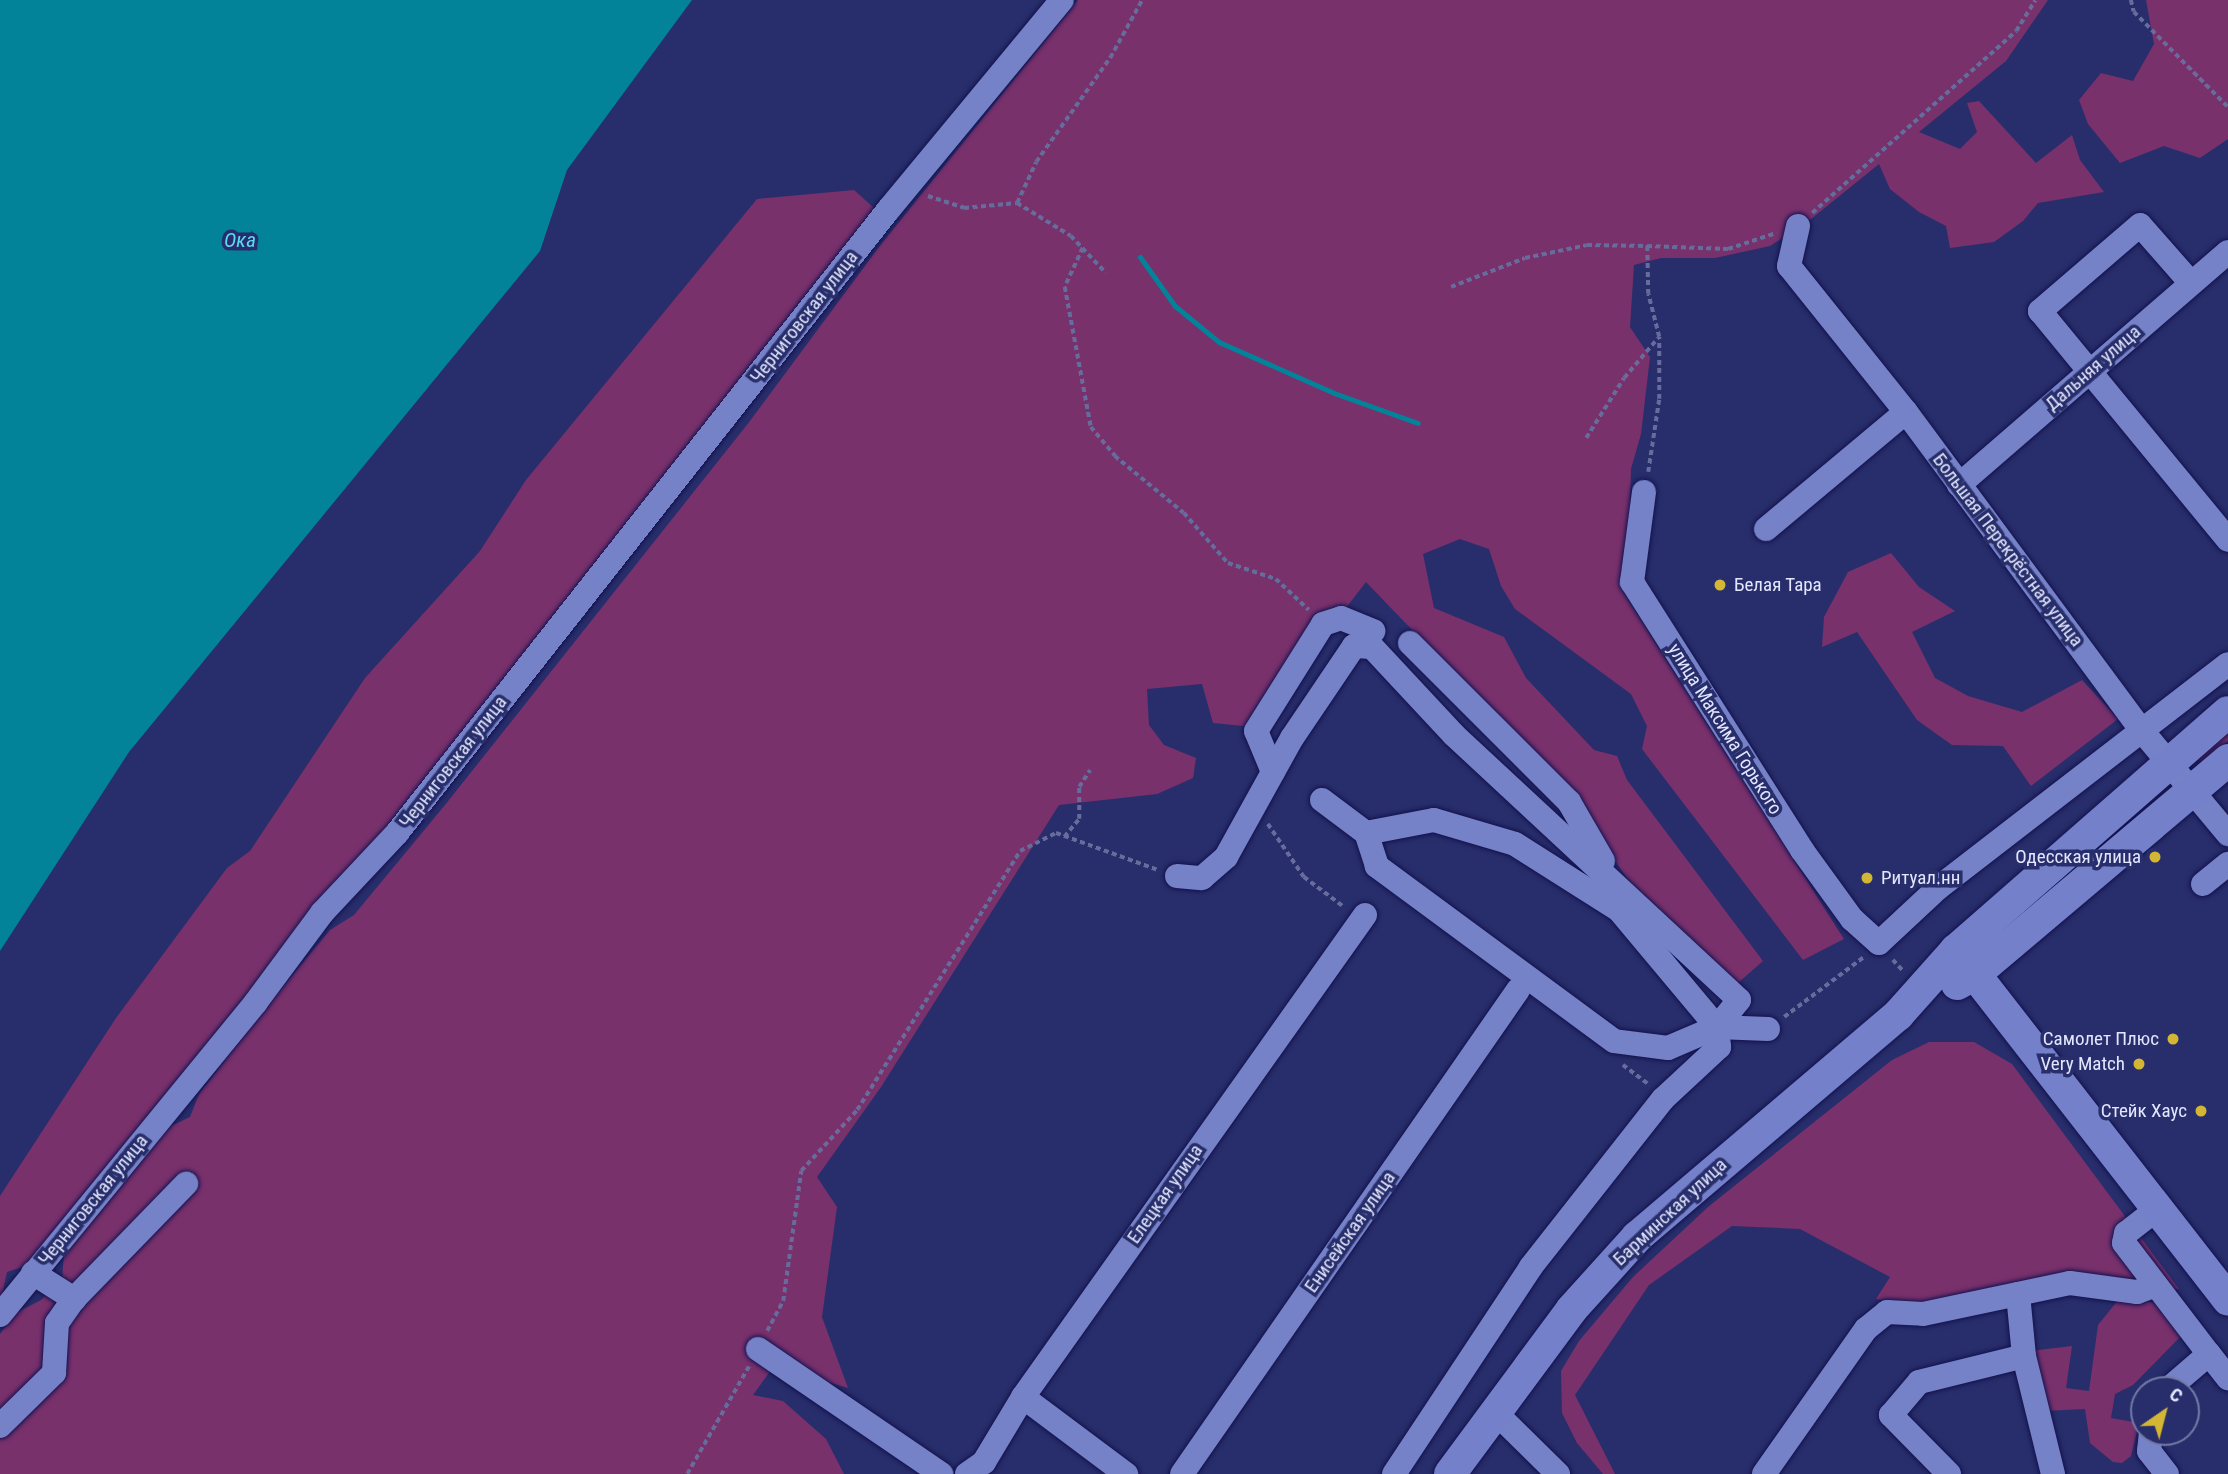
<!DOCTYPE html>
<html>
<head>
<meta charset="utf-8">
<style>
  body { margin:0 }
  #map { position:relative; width:2228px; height:1474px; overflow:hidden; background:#282e6b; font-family:"Roboto Condensed",sans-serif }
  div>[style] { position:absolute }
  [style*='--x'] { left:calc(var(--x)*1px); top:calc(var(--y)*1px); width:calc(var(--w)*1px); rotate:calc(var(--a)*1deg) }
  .green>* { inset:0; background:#79316c }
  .water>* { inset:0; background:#028399 }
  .stream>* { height:5px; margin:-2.5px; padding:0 2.5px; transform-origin:2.5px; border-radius:2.5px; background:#028399 }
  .path>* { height:3.5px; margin-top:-1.75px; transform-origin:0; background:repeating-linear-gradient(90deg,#666c9c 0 5px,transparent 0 8.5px) }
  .roads { filter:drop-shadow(0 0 2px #13124e) drop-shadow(0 0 2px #13124e) }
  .minor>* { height:24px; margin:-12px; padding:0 12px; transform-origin:12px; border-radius:12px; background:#7582c7 }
  .major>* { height:32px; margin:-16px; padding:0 16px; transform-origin:16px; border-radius:16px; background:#7481ca }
  .dots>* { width:19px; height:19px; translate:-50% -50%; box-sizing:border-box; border:4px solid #282e6b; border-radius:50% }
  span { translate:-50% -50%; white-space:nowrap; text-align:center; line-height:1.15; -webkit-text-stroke:7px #282e6b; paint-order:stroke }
  .street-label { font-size:19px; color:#e2e7fe }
  .poi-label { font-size:19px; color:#e2e7fe }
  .left { translate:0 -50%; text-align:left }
  .right { translate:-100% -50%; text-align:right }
  .water-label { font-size:21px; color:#5bdaf6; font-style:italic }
  .north { position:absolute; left:2130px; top:1376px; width:70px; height:70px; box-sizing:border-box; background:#282e6b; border:2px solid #7278a6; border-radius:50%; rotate:35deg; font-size:19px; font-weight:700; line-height:28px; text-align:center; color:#e2e7fe }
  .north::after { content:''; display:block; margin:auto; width:24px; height:32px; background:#d4b635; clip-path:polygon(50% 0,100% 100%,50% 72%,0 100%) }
</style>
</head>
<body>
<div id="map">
  <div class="green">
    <i style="clip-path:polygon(1078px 0,2048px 0,2006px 61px,1919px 132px,1960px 149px,1977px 132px,1967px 103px,1979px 101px,2036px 163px,2072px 135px,2080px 160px,2104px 192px,2038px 203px,2023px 221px,1994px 242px,1950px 248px,1946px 226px,1919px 212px,1890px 189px,1879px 164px,1806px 223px,1770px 246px,1715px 258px,1661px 258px,1634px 265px,1630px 327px,1650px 357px,1641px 434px,1631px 469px,1629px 542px,1620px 587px,1844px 939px,1803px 960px,1642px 749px,1647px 726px,1631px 694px,1515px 609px,1501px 586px,1489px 549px,1460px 539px,1423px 554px,1434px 608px,1504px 637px,1526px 678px,1594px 750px,1617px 756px,1627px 780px,1763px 961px,1738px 983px,1629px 881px,1567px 791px,1366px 582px,1254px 727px,1213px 723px,1202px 684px,1147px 689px,1149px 725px,1164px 745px,1196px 758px,1193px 778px,1157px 794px,1059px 805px,881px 1087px,817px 1177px,837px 1207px,822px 1317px,848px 1388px,774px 1366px,753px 1395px,783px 1401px,826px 1439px,844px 1474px,0 1474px,0 1334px,16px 1313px,41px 1300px,62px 1279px,64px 1254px,169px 1127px,190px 1117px,199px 1094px,272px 1000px,330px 930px,354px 915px,445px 805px,750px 421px,879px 247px)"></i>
    <i style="clip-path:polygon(2146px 0,2228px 0,2228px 139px,2200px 158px,2164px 146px,2120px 163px,2088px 124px,2079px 100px,2101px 73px,2133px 81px,2154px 44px)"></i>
    <i style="clip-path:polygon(854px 190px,874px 208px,521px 667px,189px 1076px,28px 1265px,7px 1272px,0 1304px,0 1196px,116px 1018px,227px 868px,250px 851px,365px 678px,480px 551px,526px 480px,757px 199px)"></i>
    <i style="clip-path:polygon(1891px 553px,1919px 587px,1955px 611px,1912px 632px,1935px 678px,1968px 696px,2022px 712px,2082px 680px,2118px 719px,2031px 786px,2003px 746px,1952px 745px,1917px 720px,1857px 632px,1822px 647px,1824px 617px,1848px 572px)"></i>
    <i style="clip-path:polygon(2228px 729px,2228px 741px,2203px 761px,2196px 760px)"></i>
    <i style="clip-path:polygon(1929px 1042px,1974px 1042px,2012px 1064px,2179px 1289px,2069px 1279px,1933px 1305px,1876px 1299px,1890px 1277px,1800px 1229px,1732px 1226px,1649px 1285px,1575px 1395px,1615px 1474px,1603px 1474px,1577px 1443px,1562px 1413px,1561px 1371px,1579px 1341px,1633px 1277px,1708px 1207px,1892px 1060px)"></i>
    <i style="clip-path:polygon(2119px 1299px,2161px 1303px,2181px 1336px,2133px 1385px,2115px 1394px,2111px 1418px,2139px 1423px,2131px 1456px,2122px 1463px,2113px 1462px,2090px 1443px,2085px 1409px,2043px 1411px,2029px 1351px,2072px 1346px,2066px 1388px,2089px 1391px,2098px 1325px)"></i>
  </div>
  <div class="water">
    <i style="clip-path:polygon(0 0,692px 0,567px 170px,540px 251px,129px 752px,0 951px)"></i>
  </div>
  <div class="stream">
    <i style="--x:1140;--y:257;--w:60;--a:54.5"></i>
    <i style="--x:1175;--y:306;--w:57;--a:39.3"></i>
    <i style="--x:1219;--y:342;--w:126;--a:23.9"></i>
    <i style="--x:1334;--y:393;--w:89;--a:19.7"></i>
  </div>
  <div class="path">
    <i style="--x:2131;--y:0;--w:12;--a:76"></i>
    <i style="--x:2134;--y:12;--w:134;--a:45.3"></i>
    <i style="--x:928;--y:196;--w:38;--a:18"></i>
    <i style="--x:964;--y:208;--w:53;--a:-5.4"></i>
    <i style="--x:1017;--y:203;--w:63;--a:31.4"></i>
    <i style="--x:1071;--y:236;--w:51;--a:46.6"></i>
    <i style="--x:1017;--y:203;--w:45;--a:-65.1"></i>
    <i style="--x:1036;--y:162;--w:128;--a:-54.6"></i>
    <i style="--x:1110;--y:58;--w:66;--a:-61.1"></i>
    <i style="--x:1812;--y:213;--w:273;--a:-41.7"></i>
    <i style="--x:2016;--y:31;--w:36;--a:-58"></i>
    <i style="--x:1083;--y:248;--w:43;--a:114.8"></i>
    <i style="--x:1065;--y:287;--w:142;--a:79.5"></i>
    <i style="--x:1091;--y:427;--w:38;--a:50"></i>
    <i style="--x:1115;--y:456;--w:89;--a:39.6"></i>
    <i style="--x:1184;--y:513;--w:67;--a:48.7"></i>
    <i style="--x:1228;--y:563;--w:51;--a:18.4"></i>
    <i style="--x:1276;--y:579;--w:45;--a:43.2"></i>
    <i style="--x:1451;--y:287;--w:79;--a:-21.4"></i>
    <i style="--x:1525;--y:258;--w:63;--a:-11.8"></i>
    <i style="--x:1587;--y:245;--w:60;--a:1"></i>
    <i style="--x:1586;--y:438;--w:71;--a:-57.7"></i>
    <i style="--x:1624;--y:378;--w:52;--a:-49.6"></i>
    <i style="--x:1648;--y:472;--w:74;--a:-81.4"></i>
    <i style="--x:1659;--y:399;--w:62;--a:-90"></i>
    <i style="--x:1659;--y:337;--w:44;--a:-104.3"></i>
    <i style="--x:1648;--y:294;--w:48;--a:-91.2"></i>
    <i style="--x:1647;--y:246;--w:81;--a:2.1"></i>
    <i style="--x:1728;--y:249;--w:51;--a:-18.4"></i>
    <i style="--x:1268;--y:824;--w:64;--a:55.8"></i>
    <i style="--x:1304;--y:877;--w:50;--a:36.9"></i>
    <i style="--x:1064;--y:837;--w:23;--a:-50"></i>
    <i style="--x:1079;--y:819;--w:32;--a:-90"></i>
    <i style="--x:1079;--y:787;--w:20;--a:-57"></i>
    <i style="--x:1893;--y:960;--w:16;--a:47"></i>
    <i style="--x:1784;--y:1017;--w:100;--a:-36.9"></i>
    <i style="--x:1623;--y:1065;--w:34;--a:37"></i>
    <i style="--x:767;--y:1331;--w:34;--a:-62"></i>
    <i style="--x:783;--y:1301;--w:131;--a:-82.1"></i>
    <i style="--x:801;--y:1171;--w:83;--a:-47.4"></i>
    <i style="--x:857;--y:1110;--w:306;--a:-57.8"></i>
    <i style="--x:1020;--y:851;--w:40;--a:-26.6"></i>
    <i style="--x:1056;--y:833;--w:109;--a:19.9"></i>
    <i style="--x:687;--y:1474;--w:125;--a:-60.1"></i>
  </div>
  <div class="roads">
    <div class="minor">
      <i style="--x:1798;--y:226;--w:41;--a:102.7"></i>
      <i style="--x:1789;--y:266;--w:187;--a:51.3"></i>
      <i style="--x:1906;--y:412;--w:398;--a:53.5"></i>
      <i style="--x:2143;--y:732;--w:133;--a:50.2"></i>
      <i style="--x:2191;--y:283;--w:77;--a:-131.3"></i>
      <i style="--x:2140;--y:225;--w:132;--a:139.3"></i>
      <i style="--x:2040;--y:311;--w:296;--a:50.6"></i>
      <i style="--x:1959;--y:485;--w:356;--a:-40.9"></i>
      <i style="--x:1644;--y:492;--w:91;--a:97.6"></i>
      <i style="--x:1632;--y:582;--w:317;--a:57.6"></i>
      <i style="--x:1802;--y:850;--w:85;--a:54.1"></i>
      <i style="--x:1852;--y:919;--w:36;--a:42"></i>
      <i style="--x:1879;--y:943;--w:81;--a:-43"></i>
      <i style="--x:1938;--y:888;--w:366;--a:-37.7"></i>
      <i style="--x:1766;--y:529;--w:182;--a:-39.9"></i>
      <i style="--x:1410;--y:643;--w:225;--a:45"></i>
      <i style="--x:1569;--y:802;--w:68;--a:60"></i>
      <i style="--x:1273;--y:772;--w:44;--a:-112.5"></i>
      <i style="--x:1256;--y:731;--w:126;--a:-57.9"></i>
      <i style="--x:1323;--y:624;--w:19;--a:-18"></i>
      <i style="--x:1341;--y:618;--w:35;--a:22"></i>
      <i style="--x:1322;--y:800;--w:55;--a:36.9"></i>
      <i style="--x:1177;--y:876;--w:25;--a:5"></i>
      <i style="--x:1202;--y:878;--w:32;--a:-41"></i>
      <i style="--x:1226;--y:857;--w:136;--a:-61"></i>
      <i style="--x:1292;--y:738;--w:111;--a:-56"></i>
      <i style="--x:1354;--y:646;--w:18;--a:3"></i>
      <i style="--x:1372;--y:647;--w:120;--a:47"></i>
      <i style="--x:1454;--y:735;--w:389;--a:42.9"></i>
      <i style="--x:1739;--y:1000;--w:35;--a:129"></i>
      <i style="--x:1717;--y:1027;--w:20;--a:84"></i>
      <i style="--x:1719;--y:1047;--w:76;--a:137.1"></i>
      <i style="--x:1663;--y:1099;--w:214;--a:128.2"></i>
      <i style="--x:1531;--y:1267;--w:248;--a:123.5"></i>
      <i style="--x:2203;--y:884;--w:32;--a:-39"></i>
      <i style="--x:1717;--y:1027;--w:53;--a:156.8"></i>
      <i style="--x:1668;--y:1048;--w:54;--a:-172.6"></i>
      <i style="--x:1614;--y:1041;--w:295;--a:-143.6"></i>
      <i style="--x:1377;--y:866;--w:35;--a:-108"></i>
      <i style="--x:1366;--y:833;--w:69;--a:-10.8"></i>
      <i style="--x:1434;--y:820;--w:84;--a:16.5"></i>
      <i style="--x:1515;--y:844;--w:123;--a:32.4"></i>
      <i style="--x:1619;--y:910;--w:153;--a:50.1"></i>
      <i style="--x:1717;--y:1027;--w:51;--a:2.2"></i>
      <i style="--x:2157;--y:1209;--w:39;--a:142"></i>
      <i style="--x:2126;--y:1233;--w:10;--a:101"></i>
      <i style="--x:2124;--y:1243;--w:140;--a:52.6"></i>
      <i style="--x:33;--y:1273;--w:49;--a:32.4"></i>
      <i style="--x:2018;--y:1294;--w:62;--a:84.5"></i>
      <i style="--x:2024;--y:1356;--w:122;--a:76.2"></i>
      <i style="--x:0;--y:1315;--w:404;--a:-50.7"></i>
      <i style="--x:256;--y:1002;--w:111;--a:-53.4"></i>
      <i style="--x:322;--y:913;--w:110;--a:-46.8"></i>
      <i style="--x:397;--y:833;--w:795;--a:-51.75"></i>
      <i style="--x:889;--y:209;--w:271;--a:-50.4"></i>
      <i style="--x:758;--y:1349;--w:222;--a:34.3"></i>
      <i style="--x:2167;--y:1390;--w:55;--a:-40.6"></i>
      <i style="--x:2209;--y:1354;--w:31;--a:52"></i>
      <i style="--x:1023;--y:1397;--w:129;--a:36.8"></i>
      <i style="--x:1496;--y:1413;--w:87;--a:44.5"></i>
      <i style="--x:0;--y:1426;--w:76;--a:-44.5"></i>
      <i style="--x:54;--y:1373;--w:50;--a:-86.6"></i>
      <i style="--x:57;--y:1323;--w:29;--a:-55"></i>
      <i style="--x:74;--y:1299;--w:161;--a:-45.8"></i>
      <i style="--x:2151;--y:1432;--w:19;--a:96"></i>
      <i style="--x:2149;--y:1451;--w:29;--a:52"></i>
      <i style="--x:967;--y:1474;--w:21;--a:-35"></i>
      <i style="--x:984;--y:1462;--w:76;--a:-59"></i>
      <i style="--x:1023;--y:1397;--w:591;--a:-54.64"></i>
      <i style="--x:1182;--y:1474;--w:589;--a:-55.23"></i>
      <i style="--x:1764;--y:1474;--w:177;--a:-54.9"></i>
      <i style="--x:1866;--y:1329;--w:27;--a:-39"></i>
      <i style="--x:1887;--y:1312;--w:36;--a:3"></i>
      <i style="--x:1923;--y:1314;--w:150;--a:-11.9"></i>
      <i style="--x:2070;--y:1283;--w:68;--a:7.7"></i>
      <i style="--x:2137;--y:1292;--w:20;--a:-20"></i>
      <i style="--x:1949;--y:1474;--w:83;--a:-134.5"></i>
      <i style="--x:1891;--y:1415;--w:43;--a:-49.7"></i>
      <i style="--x:1919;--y:1382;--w:108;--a:-13.9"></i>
    </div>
    <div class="major">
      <i style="--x:1956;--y:950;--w:443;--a:52.1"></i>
      <i style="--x:1957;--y:984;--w:19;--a:-28"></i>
      <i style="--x:1974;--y:975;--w:333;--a:-40.2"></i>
      <i style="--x:1450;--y:1474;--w:205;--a:-53.5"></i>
      <i style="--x:1572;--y:1309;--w:97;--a:-47.9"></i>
      <i style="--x:1637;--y:1237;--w:343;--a:-40.4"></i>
      <i style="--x:1898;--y:1015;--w:87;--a:-48.3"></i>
      <i style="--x:1956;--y:950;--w:361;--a:-41.2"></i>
    </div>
  </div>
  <div class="dots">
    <i style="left:1720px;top:585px;background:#d4b635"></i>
    <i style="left:2155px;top:857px;background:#d4b635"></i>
    <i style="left:1867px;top:878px;background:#d4b635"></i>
    <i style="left:2173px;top:1039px;background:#d4b635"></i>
    <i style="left:2139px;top:1064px;background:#d4b635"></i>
    <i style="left:2201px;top:1111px;background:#d4b635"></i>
  </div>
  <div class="street-label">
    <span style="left:804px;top:317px;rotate:-52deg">Черниговская улица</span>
    <span style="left:2093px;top:368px;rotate:-41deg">Дальняя улица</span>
    <span style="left:2008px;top:550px;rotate:53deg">Большая Перекрёстная улица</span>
    <span style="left:1725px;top:729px;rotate:58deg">улица Максима Горького</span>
    <span style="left:453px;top:762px;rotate:-52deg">Черниговская улица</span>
    <span style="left:1165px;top:1194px;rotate:-55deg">Елецкая улица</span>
    <span style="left:93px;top:1200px;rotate:-51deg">Черниговская улица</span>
    <span style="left:1670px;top:1212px;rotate:-43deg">Барминская улица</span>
    <span style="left:1350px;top:1232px;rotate:-55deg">Енисейская улица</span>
  </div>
  <div class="poi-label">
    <span class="left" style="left:1734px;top:585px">Белая Тара</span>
    <span class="right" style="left:2141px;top:857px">Одесская улица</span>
    <span class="left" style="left:1881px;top:878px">Ритуал.нн</span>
    <span class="right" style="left:2159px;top:1039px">Самолет Плюс</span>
    <span class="right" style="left:2125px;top:1064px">Very Match</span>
    <span class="right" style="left:2187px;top:1111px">Стейк Хаус</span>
  </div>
  <div class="water-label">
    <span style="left:240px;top:240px">Ока</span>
  </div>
  <div class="north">С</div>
</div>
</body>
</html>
